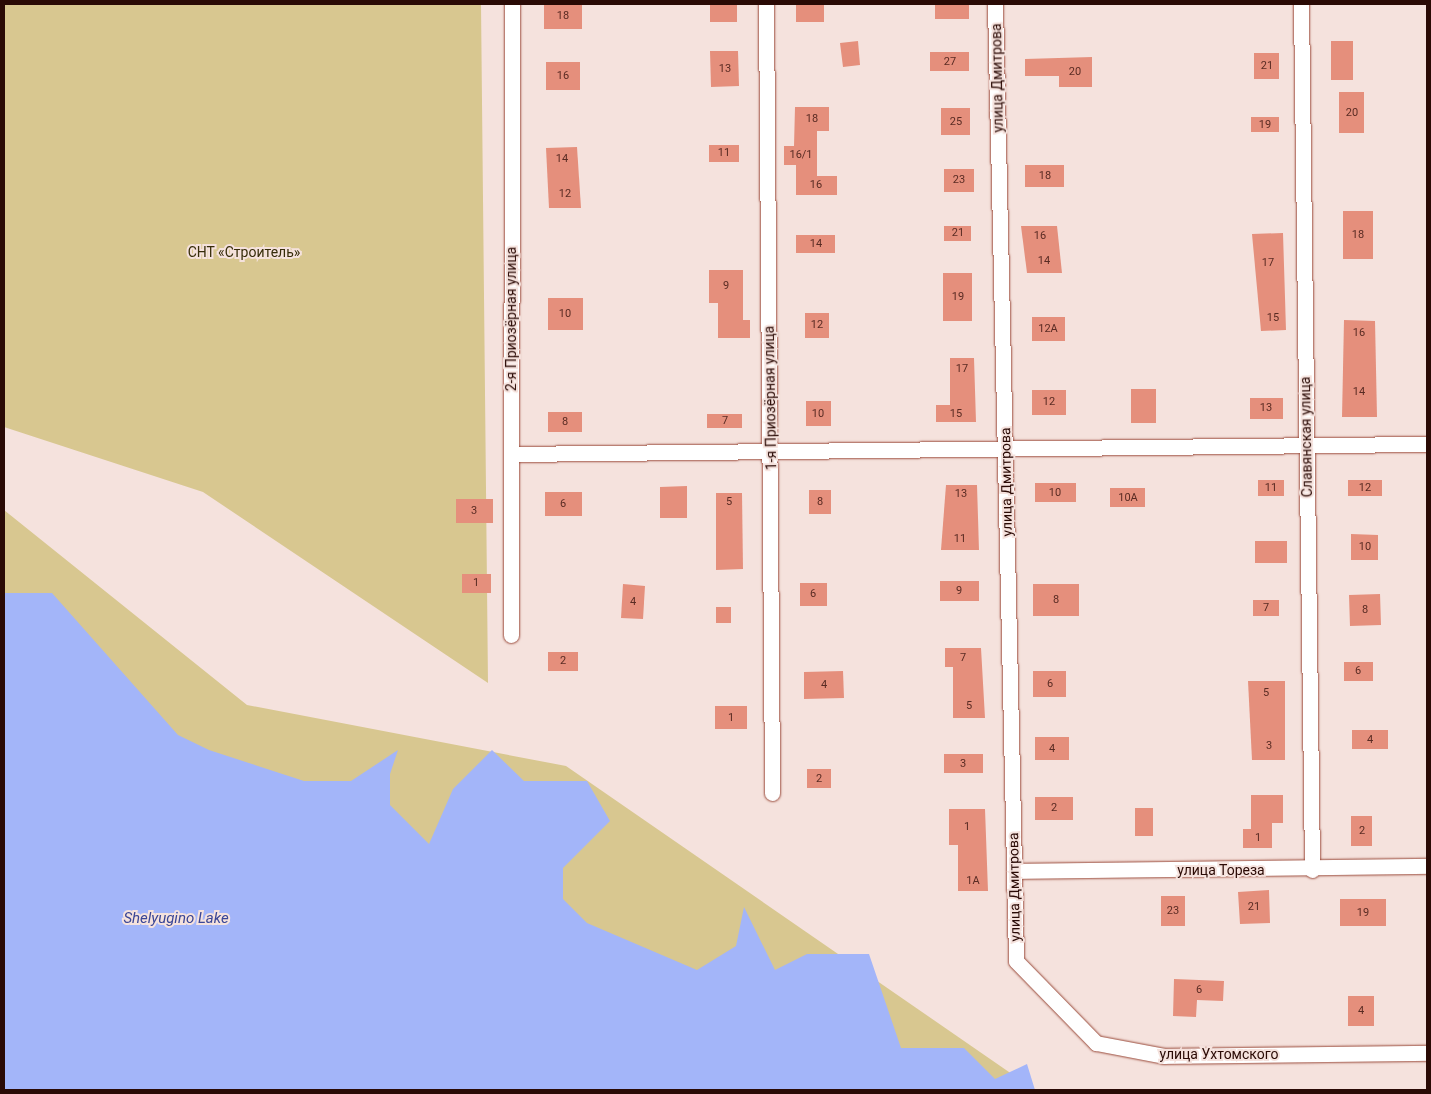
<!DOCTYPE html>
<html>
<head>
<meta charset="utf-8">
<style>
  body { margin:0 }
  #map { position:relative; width:1431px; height:1094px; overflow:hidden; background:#f5e2dd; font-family:Roboto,sans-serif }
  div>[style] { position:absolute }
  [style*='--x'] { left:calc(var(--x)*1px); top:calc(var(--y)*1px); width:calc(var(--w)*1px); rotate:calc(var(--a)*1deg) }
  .green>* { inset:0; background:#d8c790 }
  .water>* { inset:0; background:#a3b5f9 }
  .building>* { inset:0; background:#e58f7c }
  .roads { filter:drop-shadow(0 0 1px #9a4b3b) drop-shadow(0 0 1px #9a4b3b) }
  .minor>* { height:15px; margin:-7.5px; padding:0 7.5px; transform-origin:7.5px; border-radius:7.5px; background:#fff }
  span { translate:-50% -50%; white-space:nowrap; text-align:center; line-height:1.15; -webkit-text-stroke:4px #f5e2dd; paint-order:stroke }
  .number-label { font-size:11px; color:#592b23 }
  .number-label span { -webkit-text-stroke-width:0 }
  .street-label { font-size:14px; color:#2a0a05 }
  .park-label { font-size:14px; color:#362c09 }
  .water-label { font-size:15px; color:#3a4696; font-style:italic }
  .frame { position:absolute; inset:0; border:5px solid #2a0a05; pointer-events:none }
</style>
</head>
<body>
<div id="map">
  <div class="green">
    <i style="clip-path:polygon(4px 4px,481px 4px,488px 683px,203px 492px,4px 427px)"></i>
    <i style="clip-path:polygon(4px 510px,247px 705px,566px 766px,1035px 1090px,4px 1090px)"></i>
  </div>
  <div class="water">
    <i style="clip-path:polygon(4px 593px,52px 593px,178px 735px,209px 750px,304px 781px,351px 781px,398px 750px,390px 774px,390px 805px,429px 844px,453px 789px,492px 750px,524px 781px,587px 781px,610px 821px,563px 868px,563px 899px,587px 923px,697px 970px,736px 946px,744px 907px,775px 970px,807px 954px,869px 954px,901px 1048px,964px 1048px,995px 1079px,1027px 1064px,1035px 1090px,4px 1090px)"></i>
  </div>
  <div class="building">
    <i style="clip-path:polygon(544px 4px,582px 4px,582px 29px,544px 29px)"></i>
    <i style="clip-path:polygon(710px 4px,737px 4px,737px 22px,710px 22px)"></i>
    <i style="clip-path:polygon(796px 4px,824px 4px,824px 22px,796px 22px)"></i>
    <i style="clip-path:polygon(935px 4px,969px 4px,969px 19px,935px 19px)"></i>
    <i style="clip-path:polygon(858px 41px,860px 65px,843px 67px,840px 43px)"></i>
    <i style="clip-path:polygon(1331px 41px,1353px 41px,1353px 80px,1331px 80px)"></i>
    <i style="clip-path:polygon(710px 51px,738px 51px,739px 86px,711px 87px)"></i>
    <i style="clip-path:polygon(930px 52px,969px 52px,969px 71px,930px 71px)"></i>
    <i style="clip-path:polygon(1254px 53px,1279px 53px,1279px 79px,1254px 79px)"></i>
    <i style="clip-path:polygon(1092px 57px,1092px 87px,1059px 87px,1059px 76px,1025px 76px,1025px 59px)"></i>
    <i style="clip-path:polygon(546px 62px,580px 62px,580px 90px,546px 90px)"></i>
    <i style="clip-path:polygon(1339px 92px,1364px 92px,1364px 133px,1339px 133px)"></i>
    <i style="clip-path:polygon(795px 107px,829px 107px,829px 131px,817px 131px,817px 176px,837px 176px,837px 195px,796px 195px,796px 165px,784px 165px,784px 146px,794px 146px)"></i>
    <i style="clip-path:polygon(941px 108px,970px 108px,970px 135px,941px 135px)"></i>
    <i style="clip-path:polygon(1251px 117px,1279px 117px,1279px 132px,1251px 132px)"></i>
    <i style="clip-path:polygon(709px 145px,739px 145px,739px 162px,709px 162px)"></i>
    <i style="clip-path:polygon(577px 147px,581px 208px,549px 208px,546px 148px)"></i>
    <i style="clip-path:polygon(1025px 165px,1064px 165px,1064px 187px,1025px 187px)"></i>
    <i style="clip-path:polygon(944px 169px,974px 169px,974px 192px,944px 192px)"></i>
    <i style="clip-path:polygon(1343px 211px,1373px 211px,1373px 259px,1343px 259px)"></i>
    <i style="clip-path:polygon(944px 226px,971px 226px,971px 241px,944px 241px)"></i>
    <i style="clip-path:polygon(1021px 226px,1057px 226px,1062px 273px,1027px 273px)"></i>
    <i style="clip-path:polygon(1283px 233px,1286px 330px,1261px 331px,1252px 234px)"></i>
    <i style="clip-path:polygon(796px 235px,835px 235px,835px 253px,796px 253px)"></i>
    <i style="clip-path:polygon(709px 270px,743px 270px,743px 320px,750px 320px,750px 338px,718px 338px,718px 303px,709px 303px)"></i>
    <i style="clip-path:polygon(943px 273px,972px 273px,972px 321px,943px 321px)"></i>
    <i style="clip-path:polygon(548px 298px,583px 298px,583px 330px,548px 330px)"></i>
    <i style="clip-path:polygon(805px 313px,829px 313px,829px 338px,805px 338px)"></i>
    <i style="clip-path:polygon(1032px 317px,1065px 317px,1065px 341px,1032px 341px)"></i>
    <i style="clip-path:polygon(1344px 320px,1375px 321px,1377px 417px,1342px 417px)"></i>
    <i style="clip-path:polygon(950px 358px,974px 358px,976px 422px,936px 422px,936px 405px,950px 405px)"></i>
    <i style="clip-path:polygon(1131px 389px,1156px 389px,1156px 423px,1131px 423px)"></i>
    <i style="clip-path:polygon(1032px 390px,1066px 390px,1066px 415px,1032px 415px)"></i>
    <i style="clip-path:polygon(1250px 398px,1283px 398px,1283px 419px,1250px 419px)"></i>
    <i style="clip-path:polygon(806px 401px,831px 401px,831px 426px,806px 426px)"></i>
    <i style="clip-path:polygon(548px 412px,582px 412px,582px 432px,548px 432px)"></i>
    <i style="clip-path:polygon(707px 414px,742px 414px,742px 428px,707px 428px)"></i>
    <i style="clip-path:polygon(1258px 480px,1284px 480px,1284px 496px,1258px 496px)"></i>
    <i style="clip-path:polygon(1348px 480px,1382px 480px,1382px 496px,1348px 496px)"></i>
    <i style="clip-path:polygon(1035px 483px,1076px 483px,1076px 502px,1035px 502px)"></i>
    <i style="clip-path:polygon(946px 485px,977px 485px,979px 550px,941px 550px)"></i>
    <i style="clip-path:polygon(687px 486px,687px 518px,660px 518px,660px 487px)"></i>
    <i style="clip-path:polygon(1110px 488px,1145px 488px,1145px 507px,1110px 507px)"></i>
    <i style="clip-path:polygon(809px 490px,831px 490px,831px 514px,809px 514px)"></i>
    <i style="clip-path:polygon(545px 492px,582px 492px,582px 516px,545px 516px)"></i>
    <i style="clip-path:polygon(716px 493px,742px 493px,743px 569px,716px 570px)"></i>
    <i style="clip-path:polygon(456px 499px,493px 499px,493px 523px,456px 523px)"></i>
    <i style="clip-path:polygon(1351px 534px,1378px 535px,1378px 560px,1351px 560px)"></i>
    <i style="clip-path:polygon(1255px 541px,1287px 541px,1287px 563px,1255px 563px)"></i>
    <i style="clip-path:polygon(462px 574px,491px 574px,491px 593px,462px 593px)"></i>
    <i style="clip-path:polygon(940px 581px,979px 581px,979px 601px,940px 601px)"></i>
    <i style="clip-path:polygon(800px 583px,827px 583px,827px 606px,800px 606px)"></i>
    <i style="clip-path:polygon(623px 584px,645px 586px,643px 619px,621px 618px)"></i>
    <i style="clip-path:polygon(1033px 584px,1079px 584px,1079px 616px,1033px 616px)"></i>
    <i style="clip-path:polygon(1380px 594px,1381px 625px,1350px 626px,1349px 595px)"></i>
    <i style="clip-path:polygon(1253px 600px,1279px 600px,1279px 616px,1253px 616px)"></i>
    <i style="clip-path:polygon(716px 607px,731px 607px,731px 623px,716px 623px)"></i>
    <i style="clip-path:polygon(945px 648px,981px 648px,985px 718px,953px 718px,953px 667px,945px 667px)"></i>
    <i style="clip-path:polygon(548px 652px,578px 652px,578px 671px,548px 671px)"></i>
    <i style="clip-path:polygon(1344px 662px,1373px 662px,1373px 681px,1344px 681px)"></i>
    <i style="clip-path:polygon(843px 671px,844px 698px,804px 699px,804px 672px)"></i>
    <i style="clip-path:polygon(1033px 671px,1066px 671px,1066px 697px,1033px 697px)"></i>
    <i style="clip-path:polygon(1248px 681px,1285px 681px,1285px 760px,1252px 760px)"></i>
    <i style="clip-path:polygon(715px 706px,747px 706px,747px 729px,715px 729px)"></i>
    <i style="clip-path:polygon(1352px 730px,1388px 730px,1388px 749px,1352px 749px)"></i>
    <i style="clip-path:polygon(1035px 737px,1069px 737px,1069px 760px,1035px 760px)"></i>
    <i style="clip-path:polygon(944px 754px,983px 754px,983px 773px,944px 773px)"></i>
    <i style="clip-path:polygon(807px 769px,831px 769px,831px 788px,807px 788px)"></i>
    <i style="clip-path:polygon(1251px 795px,1283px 795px,1283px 823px,1272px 823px,1272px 848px,1243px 848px,1243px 829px,1251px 829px)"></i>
    <i style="clip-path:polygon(1035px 797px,1073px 797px,1073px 820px,1035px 820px)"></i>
    <i style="clip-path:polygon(1135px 808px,1153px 808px,1153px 836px,1135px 836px)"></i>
    <i style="clip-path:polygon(949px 809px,985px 809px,988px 891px,958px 891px,958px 845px,949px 845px)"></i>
    <i style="clip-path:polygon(1351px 816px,1372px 816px,1372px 846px,1351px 846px)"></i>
    <i style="clip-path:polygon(1269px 890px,1270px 923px,1240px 924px,1238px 892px)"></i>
    <i style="clip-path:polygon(1161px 896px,1185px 896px,1185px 926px,1161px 926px)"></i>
    <i style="clip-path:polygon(1340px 899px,1386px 899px,1386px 926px,1340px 926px)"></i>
    <i style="clip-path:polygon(1174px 979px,1224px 981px,1223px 1001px,1197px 1000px,1196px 1017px,1173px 1016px)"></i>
    <i style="clip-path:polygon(1348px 996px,1374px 996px,1374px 1026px,1348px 1026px)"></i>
  </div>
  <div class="roads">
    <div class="minor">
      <i style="--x:766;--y:4;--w:789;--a:89.56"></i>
      <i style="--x:995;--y:4;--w:957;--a:88.74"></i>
      <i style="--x:1016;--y:961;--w:115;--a:45.7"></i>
      <i style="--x:1096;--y:1043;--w:69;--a:10.8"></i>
      <i style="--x:1164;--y:1056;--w:263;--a:-0.7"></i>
      <i style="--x:1301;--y:4;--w:866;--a:89.27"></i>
      <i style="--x:511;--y:454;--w:916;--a:-0.63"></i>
      <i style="--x:511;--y:635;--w:631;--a:-89.91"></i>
      <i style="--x:1014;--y:871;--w:413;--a:-0.7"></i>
    </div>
  </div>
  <div class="number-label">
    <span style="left:563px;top:16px">18</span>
    <span style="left:950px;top:62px">27</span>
    <span style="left:1267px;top:66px">21</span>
    <span style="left:725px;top:69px">13</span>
    <span style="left:1075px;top:72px">20</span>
    <span style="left:563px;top:76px">16</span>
    <span style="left:1352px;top:113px">20</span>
    <span style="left:812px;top:119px">18</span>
    <span style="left:956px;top:122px">25</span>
    <span style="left:1265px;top:125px">19</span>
    <span style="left:724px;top:153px">11</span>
    <span style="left:801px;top:155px">16/1</span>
    <span style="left:562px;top:159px">14</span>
    <span style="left:1045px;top:176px">18</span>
    <span style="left:959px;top:180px">23</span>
    <span style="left:816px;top:185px">16</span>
    <span style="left:565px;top:194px">12</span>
    <span style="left:958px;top:233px">21</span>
    <span style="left:1358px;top:235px">18</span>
    <span style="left:1040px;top:236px">16</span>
    <span style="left:816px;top:244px">14</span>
    <span style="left:1044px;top:261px">14</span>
    <span style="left:1268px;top:263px">17</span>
    <span style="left:726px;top:286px">9</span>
    <span style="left:958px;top:297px">19</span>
    <span style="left:565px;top:314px">10</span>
    <span style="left:1273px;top:318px">15</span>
    <span style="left:817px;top:325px">12</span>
    <span style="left:1048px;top:329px">12А</span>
    <span style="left:1359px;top:333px">16</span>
    <span style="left:962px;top:369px">17</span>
    <span style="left:1359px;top:392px">14</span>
    <span style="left:1049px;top:402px">12</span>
    <span style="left:1266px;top:408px">13</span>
    <span style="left:818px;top:414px">10</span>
    <span style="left:956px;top:414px">15</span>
    <span style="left:725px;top:421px">7</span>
    <span style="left:565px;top:422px">8</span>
    <span style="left:1271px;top:488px">11</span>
    <span style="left:1365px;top:488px">12</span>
    <span style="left:1055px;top:493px">10</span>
    <span style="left:961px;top:494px">13</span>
    <span style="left:1128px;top:498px">10А</span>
    <span style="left:729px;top:502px">5</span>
    <span style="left:820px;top:502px">8</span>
    <span style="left:563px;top:504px">6</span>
    <span style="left:474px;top:511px">3</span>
    <span style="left:960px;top:539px">11</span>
    <span style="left:1365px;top:547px">10</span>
    <span style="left:476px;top:583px">1</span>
    <span style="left:959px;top:591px">9</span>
    <span style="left:813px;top:594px">6</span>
    <span style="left:1056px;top:600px">8</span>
    <span style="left:633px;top:602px">4</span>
    <span style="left:1266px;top:608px">7</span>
    <span style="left:1365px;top:610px">8</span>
    <span style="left:963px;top:658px">7</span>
    <span style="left:563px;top:661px">2</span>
    <span style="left:1358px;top:671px">6</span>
    <span style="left:1050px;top:684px">6</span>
    <span style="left:824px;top:685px">4</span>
    <span style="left:1266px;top:693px">5</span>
    <span style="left:969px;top:706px">5</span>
    <span style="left:731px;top:718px">1</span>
    <span style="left:1370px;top:740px">4</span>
    <span style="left:1269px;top:746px">3</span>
    <span style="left:1052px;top:749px">4</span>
    <span style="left:963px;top:764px">3</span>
    <span style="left:819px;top:779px">2</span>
    <span style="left:1054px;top:808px">2</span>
    <span style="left:967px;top:827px">1</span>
    <span style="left:1362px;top:831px">2</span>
    <span style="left:1258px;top:838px">1</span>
    <span style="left:973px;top:881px">1А</span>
    <span style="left:1254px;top:907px">21</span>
    <span style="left:1173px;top:911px">23</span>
    <span style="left:1363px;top:913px">19</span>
    <span style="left:1199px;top:990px">6</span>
    <span style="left:1361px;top:1011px">4</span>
  </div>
  <div class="street-label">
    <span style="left:997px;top:78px;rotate:-91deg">улица Дмитрова</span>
    <span style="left:511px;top:319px;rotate:-90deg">2-я Приозёрная улица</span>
    <span style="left:770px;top:398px;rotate:-91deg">1-я Приозёрная улица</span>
    <span style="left:1306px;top:437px;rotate:-91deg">Славянская улица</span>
    <span style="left:1006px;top:482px;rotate:-91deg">улица Дмитрова</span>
    <span style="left:1221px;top:870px">улица Тореза</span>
    <span style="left:1014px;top:887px;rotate:-91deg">улица Дмитрова</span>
    <span style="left:1219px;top:1054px">улица Ухтомского</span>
  </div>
  <div class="park-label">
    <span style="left:244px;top:252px">СНТ «Строитель»</span>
  </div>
  <div class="water-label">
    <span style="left:176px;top:919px">Shelyugino Lake</span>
  </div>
  <div class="frame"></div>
</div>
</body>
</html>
